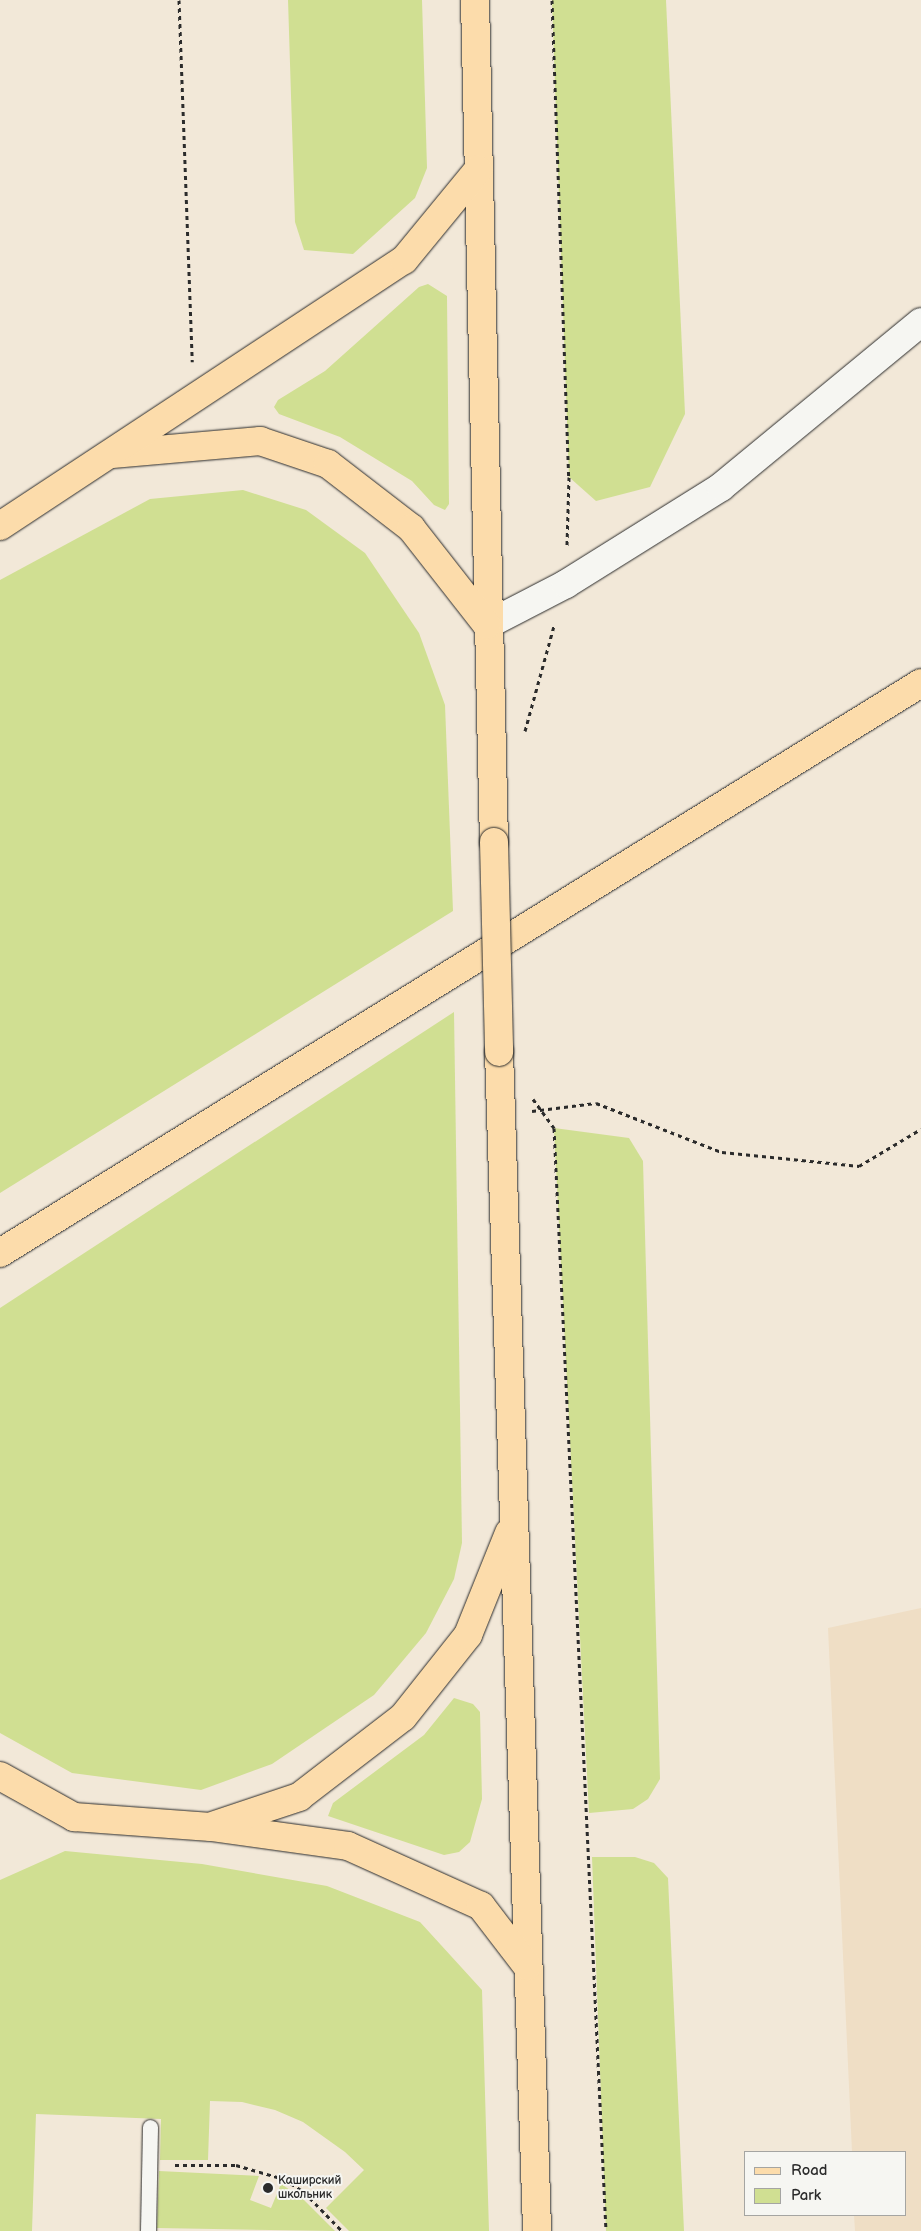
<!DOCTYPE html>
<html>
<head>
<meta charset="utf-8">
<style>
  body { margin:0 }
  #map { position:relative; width:921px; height:2231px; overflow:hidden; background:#f2e8d8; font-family:"Balsamiq Sans",sans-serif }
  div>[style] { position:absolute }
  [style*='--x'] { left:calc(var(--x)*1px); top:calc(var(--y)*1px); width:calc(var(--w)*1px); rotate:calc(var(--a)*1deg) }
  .built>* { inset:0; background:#efdec5 }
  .green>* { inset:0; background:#d0df92 }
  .path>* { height:3px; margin-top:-1.5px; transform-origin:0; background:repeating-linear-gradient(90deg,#2b2b2b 0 4px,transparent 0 8px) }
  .roads { filter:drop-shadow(0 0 1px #2b2b2b) drop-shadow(0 0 1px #2b2b2b) }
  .service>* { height:15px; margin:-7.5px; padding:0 7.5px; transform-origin:7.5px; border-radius:7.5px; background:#f6f6f2 }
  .minor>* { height:28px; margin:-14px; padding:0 14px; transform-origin:14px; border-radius:14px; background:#f6f6f2 }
  .primary>* { height:28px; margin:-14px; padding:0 14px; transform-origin:14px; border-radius:14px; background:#fcdcab }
  .bridges { filter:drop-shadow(0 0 1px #2b2b2b) drop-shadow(0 0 1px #2b2b2b) }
  .primary-bridge>* { height:28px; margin:-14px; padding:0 14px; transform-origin:14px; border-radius:14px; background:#fcdcab }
  .dots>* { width:14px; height:14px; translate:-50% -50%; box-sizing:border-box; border:2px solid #f6f6f2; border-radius:50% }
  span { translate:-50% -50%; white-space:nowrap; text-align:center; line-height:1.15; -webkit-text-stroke:4px #f6f6f2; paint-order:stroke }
  .poi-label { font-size:12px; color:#2b2b2b }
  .left { translate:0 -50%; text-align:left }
  .legend { position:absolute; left:744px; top:2151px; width:162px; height:65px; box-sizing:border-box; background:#f6f6f2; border:1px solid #a5a5a2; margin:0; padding:6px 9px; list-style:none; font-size:15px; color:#2b2b2b }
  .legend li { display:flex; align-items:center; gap:10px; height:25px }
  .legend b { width:25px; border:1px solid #a5a5a2 }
</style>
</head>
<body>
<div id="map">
  <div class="built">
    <i style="clip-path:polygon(921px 1608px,921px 2231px,855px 2231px,854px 2215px,905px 2215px,905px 2152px,852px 2152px,828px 1628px)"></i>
  </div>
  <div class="green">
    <i style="clip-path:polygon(288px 0,422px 0,427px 168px,415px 198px,353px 254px,304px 250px,295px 222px)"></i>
    <i style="clip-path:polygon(552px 0,666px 0,685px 414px,650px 487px,596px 501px,569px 477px)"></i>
    <i style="clip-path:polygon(428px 284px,447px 296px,449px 504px,445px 510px,434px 505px,412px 481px,340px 437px,279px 414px,274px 407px,278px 400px,325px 371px,419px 287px)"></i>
    <i style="clip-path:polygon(243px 490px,306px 510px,365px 553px,419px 633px,445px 705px,453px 911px,0 1193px,0 580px,150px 499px)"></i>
    <i style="clip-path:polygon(454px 1012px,462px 1543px,454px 1579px,426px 1633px,374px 1695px,272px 1764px,201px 1790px,72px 1773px,0 1733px,0 1308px)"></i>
    <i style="clip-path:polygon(554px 1128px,629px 1138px,643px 1161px,660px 1779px,648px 1799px,633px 1809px,589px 1813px)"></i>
    <i style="clip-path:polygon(454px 1698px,473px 1704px,480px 1712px,482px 1799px,470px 1842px,459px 1852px,444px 1855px,328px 1816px,333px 1803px,424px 1735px)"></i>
    <i style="clip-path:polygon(65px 1851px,202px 1864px,327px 1886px,420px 1922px,482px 1990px,489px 2231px,349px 2231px,326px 2208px,364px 2170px,345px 2152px,303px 2122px,275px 2110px,242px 2102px,210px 2101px,208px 2160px,160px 2160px,161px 2119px,36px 2114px,32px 2231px,0 2231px,0 1880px)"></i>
    <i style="clip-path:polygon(592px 1857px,635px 1857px,654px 1863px,668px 1878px,684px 2231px,606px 2231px)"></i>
    <i style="clip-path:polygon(159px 2171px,259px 2176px,250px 2200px,271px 2208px,281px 2184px,301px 2197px,335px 2231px,157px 2228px)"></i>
  </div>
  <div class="path">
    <i style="--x:179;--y:0;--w:362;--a:87.9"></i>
    <i style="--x:552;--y:0;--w:477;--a:88"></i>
    <i style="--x:569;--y:477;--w:69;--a:91.7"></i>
    <i style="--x:525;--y:731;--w:109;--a:-74.6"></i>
    <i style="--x:533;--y:1099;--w:36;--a:54"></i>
    <i style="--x:554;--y:1128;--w:1104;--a:87.3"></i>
    <i style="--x:532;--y:1111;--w:64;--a:-7.1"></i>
    <i style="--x:596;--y:1103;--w:135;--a:21.3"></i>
    <i style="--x:722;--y:1152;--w:138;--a:5.8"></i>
    <i style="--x:859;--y:1166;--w:72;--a:-30.8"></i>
    <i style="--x:175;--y:2165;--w:61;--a:0"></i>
    <i style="--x:236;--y:2165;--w:50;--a:16.3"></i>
    <i style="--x:284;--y:2179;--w:24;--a:33"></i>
    <i style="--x:304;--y:2192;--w:54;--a:45.7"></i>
  </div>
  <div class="roads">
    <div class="service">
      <i style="--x:148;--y:2231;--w:104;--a:-88.9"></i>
    </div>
    <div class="minor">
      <i style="--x:487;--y:625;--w:89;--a:-27.4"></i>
      <i style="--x:566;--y:584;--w:183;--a:-32"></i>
      <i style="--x:721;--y:487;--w:259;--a:-39.5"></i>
    </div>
    <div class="primary">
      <i style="--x:475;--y:0;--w:842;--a:88.71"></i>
      <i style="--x:112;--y:454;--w:149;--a:-5"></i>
      <i style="--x:260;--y:441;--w:72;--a:18.7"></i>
      <i style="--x:328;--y:464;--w:105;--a:37.6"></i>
      <i style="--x:411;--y:528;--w:123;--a:51.9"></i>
      <i style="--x:0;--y:526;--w:484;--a:-33.4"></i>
      <i style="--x:404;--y:260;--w:117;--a:-50.6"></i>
      <i style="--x:499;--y:1052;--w:1180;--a:88.15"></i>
      <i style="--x:0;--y:1253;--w:1083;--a:-31.75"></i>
      <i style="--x:0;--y:1776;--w:85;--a:29"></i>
      <i style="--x:74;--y:1817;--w:137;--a:4.2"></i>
      <i style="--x:211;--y:1827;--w:138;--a:7.9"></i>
      <i style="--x:348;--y:1846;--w:146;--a:24.3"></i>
      <i style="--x:481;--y:1906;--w:76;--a:52.5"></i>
      <i style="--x:215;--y:1825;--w:89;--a:-18.4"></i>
      <i style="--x:299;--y:1797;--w:131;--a:-37.6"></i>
      <i style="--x:403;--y:1717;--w:105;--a:-51.6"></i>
      <i style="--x:468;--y:1635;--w:110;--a:-68.1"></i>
    </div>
  </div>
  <div class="bridges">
    <div class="primary-bridge">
      <i style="--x:494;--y:842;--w:210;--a:88.6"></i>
    </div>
  </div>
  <div class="dots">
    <i style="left:268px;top:2188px;background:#2b2b2b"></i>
  </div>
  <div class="poi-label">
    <span class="left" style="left:278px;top:2188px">Каширский<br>школьник</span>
  </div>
  <ul class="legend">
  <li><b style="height:6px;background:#fcdcab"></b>Road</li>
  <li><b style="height:14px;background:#d0df92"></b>Park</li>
  </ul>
</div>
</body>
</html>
